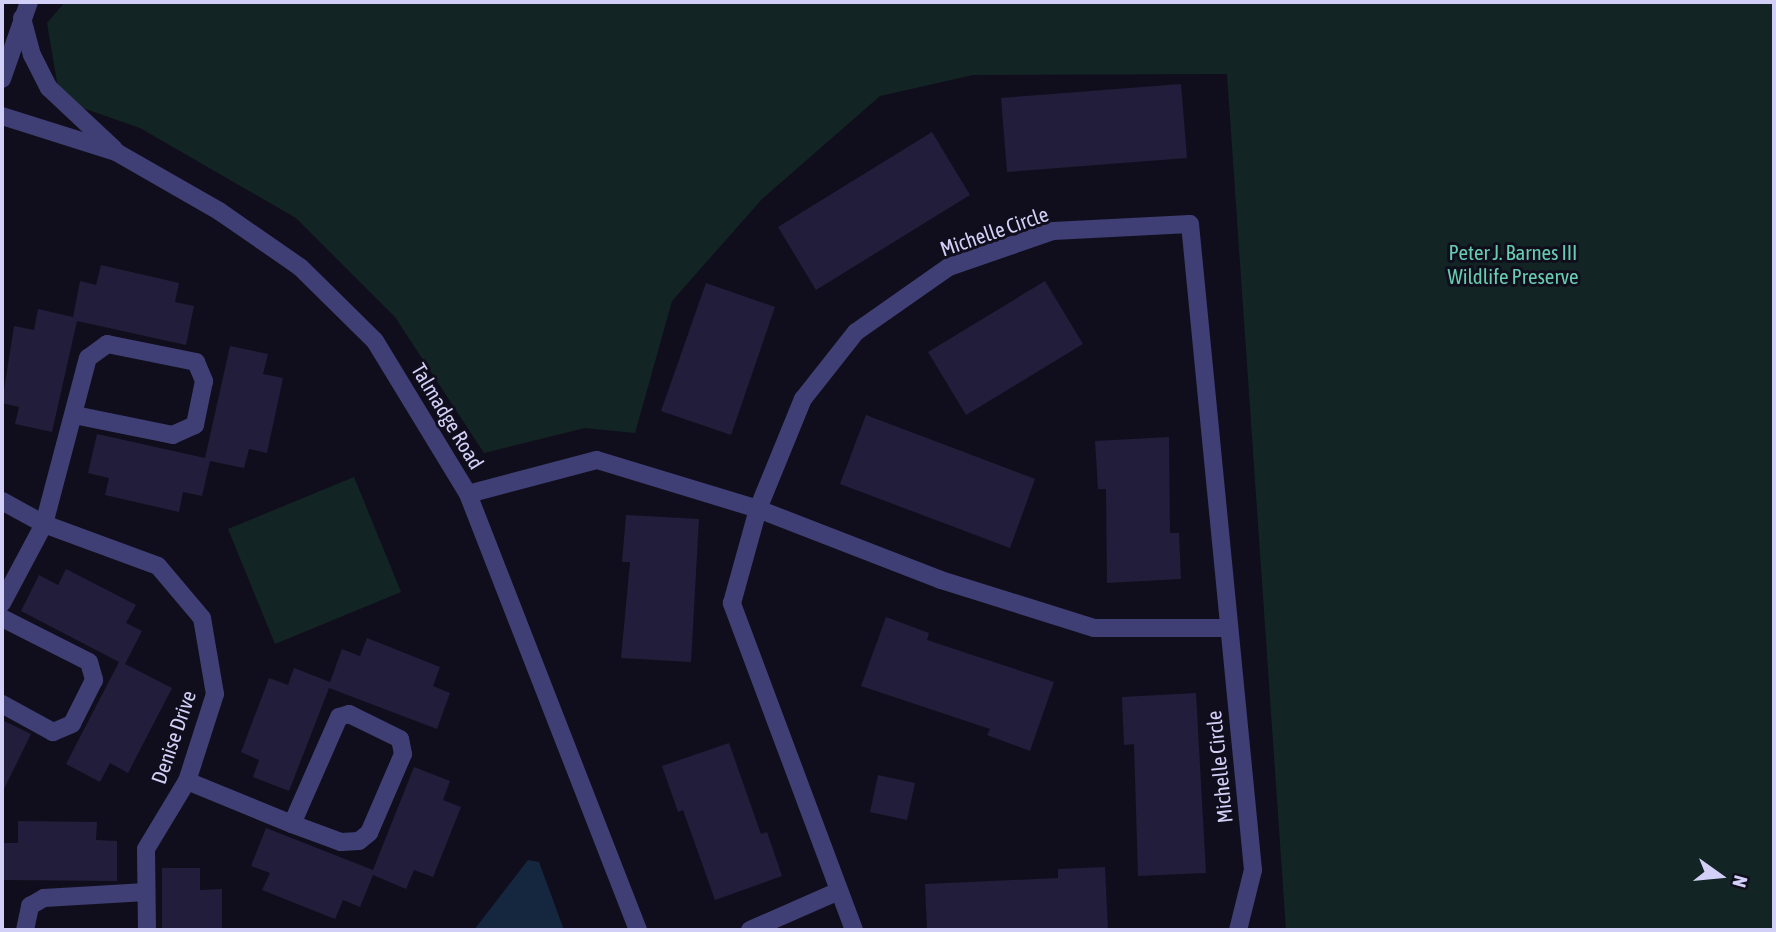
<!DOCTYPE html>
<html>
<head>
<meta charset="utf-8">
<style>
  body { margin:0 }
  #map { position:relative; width:1776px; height:932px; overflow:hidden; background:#100e1c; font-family:"Asap Condensed",sans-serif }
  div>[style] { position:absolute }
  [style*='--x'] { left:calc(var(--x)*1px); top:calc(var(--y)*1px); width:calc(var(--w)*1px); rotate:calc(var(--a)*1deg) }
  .green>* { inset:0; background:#122524 }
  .water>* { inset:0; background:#15273f }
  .building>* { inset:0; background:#221d3a }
  .minor>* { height:18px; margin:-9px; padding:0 9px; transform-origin:9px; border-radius:9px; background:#403f75 }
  span { translate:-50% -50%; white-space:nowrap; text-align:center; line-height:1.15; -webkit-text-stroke:6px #100e1c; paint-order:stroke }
  .street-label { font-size:21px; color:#d3d0f8 }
  .park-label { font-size:21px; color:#67cdb1 }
  .frame { position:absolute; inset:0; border:4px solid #d3d0f8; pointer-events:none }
  .north { position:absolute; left:1685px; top:841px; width:70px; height:70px; -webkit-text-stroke:5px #100e1c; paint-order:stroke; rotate:105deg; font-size:19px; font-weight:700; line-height:28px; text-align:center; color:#d3d0f8 }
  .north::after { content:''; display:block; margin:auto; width:24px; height:32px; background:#d3d0f8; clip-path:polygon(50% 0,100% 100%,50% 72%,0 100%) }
</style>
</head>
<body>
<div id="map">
  <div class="green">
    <i style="clip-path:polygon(65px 2px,1774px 2px,1774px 930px,1286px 930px,1227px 74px,973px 75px,880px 96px,762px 199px,672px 301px,635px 433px,585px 428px,484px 453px,395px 317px,296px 218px,140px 128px,60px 100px,47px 23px)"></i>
    <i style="clip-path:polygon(354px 477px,401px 592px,275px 644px,228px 529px)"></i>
  </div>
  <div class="water">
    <i style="clip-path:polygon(528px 860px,539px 862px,564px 930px,474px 930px)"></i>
  </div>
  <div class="building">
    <i style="clip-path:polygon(1181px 84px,1187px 158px,1007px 172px,1001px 98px)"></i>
    <i style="clip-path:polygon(932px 132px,970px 195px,816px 290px,778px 227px)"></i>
    <i style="clip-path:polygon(101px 265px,179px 283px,175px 302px,194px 306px,186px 345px,77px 321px,52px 432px,15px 424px,19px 407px,2px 403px,14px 326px,34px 330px,38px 309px,73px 317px,80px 281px,96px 285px)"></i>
    <i style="clip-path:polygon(1045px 281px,1083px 344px,966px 415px,928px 352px)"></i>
    <i style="clip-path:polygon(706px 283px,775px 307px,731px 435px,661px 411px)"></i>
    <i style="clip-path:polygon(230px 346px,268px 354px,263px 374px,283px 378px,267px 453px,249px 449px,244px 468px,210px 461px,202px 496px,183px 492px,179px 512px,105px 495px,109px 478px,88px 473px,97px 434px,205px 458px)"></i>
    <i style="clip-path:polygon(866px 415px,1035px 479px,1010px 548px,840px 484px)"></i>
    <i style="clip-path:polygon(1169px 437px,1170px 533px,1179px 533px,1181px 579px,1107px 583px,1106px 489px,1098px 489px,1095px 441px)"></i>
    <i style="clip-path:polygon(626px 515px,699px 519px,691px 662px,621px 658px,630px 562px,622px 562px)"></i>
    <i style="clip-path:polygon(66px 569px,136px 605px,126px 623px,142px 631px,125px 664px,172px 688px,128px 773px,110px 763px,100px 782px,66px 764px,119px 662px,21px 611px,39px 575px,58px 585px)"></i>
    <i style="clip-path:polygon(886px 617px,929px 633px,927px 640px,1054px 682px,1030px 751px,987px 735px,990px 729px,861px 686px)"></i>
    <i style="clip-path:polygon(367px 638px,440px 667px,433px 686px,450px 693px,437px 729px,329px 688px,289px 791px,253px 777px,259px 760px,241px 752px,269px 678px,288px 685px,294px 668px,330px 682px,342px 649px,360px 656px)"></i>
    <i style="clip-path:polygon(1196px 693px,1206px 873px,1138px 876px,1134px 744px,1124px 745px,1122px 697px)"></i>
    <i style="clip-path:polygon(2px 720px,31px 734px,2px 793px)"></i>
    <i style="clip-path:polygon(729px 743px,761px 834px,767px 832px,782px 876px,715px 900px,683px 810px,678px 812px,662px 766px)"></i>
    <i style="clip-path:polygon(414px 767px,450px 781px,443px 800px,461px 807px,433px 877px,414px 870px,406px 889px,373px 875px,360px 907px,343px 900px,335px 919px,262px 890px,270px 873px,251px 866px,266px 828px,373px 870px)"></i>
    <i style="clip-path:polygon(878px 775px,915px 783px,907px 820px,870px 812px)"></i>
    <i style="clip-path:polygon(18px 821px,97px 822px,96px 840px,117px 841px,117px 881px,2px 880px,2px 843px,18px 843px)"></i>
    <i style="clip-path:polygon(1105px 867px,1108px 930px,927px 930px,925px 884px,1058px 878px,1058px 869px)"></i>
    <i style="clip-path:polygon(162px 868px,200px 868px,200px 890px,222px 889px,222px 930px,162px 930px)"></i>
  </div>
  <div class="minor">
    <i style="--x:22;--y:18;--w:38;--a:75"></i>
    <i style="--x:32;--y:55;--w:37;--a:63"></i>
    <i style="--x:49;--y:88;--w:89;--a:43.2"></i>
    <i style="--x:2;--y:79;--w:82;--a:-70.7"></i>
    <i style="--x:2;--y:116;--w:120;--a:17.5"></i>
    <i style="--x:116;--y:152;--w:119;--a:29.8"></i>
    <i style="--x:219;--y:211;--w:98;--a:34.7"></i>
    <i style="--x:300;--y:267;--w:105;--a:44.6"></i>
    <i style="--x:375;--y:341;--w:179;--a:58.7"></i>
    <i style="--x:468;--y:494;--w:468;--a:68.7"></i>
    <i style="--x:468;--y:494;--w:133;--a:-14.8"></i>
    <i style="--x:597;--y:460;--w:168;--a:16.9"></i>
    <i style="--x:758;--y:509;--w:196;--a:21.2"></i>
    <i style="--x:941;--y:580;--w:160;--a:17.4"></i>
    <i style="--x:1094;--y:628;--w:134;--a:0"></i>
    <i style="--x:2;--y:501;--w:48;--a:28.7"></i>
    <i style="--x:44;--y:524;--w:121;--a:20.2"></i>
    <i style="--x:158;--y:566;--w:68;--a:49.8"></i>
    <i style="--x:202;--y:618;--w:77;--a:80.3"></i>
    <i style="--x:215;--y:694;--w:91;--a:107.8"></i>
    <i style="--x:187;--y:781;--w:79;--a:121.1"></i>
    <i style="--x:146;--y:849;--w:81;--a:89.3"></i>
    <i style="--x:2;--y:603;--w:89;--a:-62"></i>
    <i style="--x:44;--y:524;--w:172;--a:-75.2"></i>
    <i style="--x:88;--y:358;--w:24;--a:-36"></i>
    <i style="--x:107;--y:344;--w:91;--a:11.4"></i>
    <i style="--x:196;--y:362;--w:21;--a:67"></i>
    <i style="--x:204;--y:381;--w:45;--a:101.6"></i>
    <i style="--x:195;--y:425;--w:24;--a:156"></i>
    <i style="--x:173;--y:435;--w:100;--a:-168.5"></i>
    <i style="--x:2;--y:618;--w:97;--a:26.8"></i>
    <i style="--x:89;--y:662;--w:19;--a:74"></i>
    <i style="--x:94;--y:680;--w:49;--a:116.6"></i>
    <i style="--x:72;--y:724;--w:21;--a:157"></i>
    <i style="--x:53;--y:732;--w:58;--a:-151.2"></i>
    <i style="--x:187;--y:781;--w:113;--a:22.3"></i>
    <i style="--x:292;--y:824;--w:52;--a:20.2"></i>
    <i style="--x:341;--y:842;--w:18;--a:-3"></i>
    <i style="--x:359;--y:841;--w:13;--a:-39"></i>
    <i style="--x:369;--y:833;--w:86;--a:-66.7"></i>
    <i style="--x:403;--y:754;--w:15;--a:-101"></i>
    <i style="--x:400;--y:739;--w:57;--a:-153.9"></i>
    <i style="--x:349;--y:714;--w:10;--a:163"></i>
    <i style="--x:339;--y:717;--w:117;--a:113.7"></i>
    <i style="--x:25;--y:930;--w:25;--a:-78"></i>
    <i style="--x:30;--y:906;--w:16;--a:-30"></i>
    <i style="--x:44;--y:898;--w:102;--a:-3.4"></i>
    <i style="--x:750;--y:930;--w:97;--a:-23.7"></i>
    <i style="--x:854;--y:930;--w:349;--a:-110.5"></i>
    <i style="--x:732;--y:603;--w:98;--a:-74.5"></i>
    <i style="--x:758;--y:509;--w:119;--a:-67.8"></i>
    <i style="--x:803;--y:399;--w:85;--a:-51.7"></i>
    <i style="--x:856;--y:332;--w:113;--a:-35"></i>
    <i style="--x:949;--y:267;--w:110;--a:-19.1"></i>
    <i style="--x:1053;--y:231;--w:137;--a:-2.9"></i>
    <i style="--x:1190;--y:224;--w:649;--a:84.43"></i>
    <i style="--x:1253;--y:870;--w:62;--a:104"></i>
  </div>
  <div class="street-label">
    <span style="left:994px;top:231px;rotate:-19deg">Michelle Circle</span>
    <span style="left:448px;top:416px;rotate:59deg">Talmadge Road</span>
    <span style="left:173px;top:737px;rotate:-71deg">Denise Drive</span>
    <span style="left:1219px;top:767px;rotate:-96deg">Michelle Circle</span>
  </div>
  <div class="park-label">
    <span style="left:1513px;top:264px">Peter J. Barnes III<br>Wildlife Preserve</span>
  </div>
  <div class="frame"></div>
  <div class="north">N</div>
</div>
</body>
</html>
